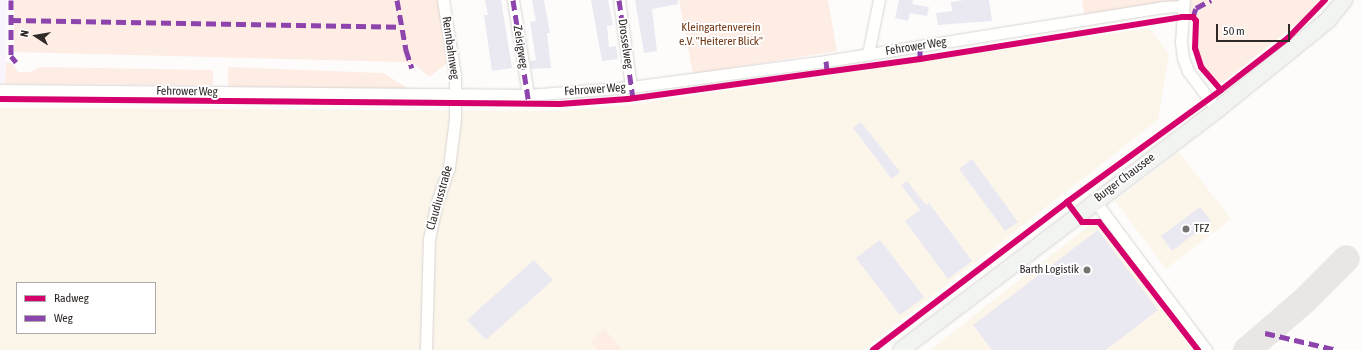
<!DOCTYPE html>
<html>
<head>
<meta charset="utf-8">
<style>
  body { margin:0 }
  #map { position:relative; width:1362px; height:350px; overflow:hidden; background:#fdfcfb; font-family:"Asap Condensed",sans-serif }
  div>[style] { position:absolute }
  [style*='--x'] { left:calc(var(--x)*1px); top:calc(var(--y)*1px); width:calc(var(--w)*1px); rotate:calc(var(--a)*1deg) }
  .commercial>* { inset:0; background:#fcf5ea }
  .industrial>* { inset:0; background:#faf4fd }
  .green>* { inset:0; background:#feede4 }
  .taxiway>* { height:27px; margin:-13.5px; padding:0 13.5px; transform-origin:13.5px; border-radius:13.5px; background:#e8e7e6 }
  .building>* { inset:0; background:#eae9f2 }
  .roads { filter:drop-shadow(0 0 1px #d8d5d3) drop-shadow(0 0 1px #d8d5d3) }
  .street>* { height:11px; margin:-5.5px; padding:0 5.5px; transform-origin:5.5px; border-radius:5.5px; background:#fffffe }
  .secondary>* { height:16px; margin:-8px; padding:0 8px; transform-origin:8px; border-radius:8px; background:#f2f4f1 }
  .quiet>* { height:5px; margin-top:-2.5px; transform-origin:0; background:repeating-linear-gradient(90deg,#8e44ad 0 10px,transparent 0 15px) }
  .cycleway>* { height:6px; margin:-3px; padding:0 3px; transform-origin:3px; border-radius:3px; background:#d6006c }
  .dots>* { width:11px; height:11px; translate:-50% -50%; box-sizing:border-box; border:2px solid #fff; border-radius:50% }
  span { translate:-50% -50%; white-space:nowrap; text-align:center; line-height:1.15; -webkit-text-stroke:4px #fff; paint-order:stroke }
  .park-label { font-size:12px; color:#723715 }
  .street-label { font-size:12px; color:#2f2a28 }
  .poi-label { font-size:12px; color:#2f2a28 }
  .left { translate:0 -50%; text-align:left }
  .right { translate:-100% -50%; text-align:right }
  .legend { position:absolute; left:16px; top:282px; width:140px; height:52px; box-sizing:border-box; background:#fff; border:1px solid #acaaa9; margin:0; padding:5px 7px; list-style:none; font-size:12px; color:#2f2a28 }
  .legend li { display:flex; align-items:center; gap:8px; height:20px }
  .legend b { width:20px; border:1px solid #acaaa9 }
  .north { position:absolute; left:16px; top:16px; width:40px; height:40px; -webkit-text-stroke:3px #fff; paint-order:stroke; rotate:282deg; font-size:11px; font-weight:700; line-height:16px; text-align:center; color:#2f2a28 }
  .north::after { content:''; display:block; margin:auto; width:14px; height:18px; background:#2f2a28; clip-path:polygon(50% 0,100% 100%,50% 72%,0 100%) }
  .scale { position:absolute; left:1216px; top:24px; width:74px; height:18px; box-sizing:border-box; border:2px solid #2f2a28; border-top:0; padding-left:5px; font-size:12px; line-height:14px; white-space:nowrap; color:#2f2a28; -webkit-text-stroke:3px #fff; paint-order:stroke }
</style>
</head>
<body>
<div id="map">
  <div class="commercial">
    <i style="clip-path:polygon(evenodd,1149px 28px,1169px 54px,1158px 120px,863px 350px,0 350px,0 108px,559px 111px,628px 105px,1149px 28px,17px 283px,155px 283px,155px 333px,17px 333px,17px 283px)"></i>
    <i style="clip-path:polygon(1179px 152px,1231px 219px,1166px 269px,1115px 201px)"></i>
    <i style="clip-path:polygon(1096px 220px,1192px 350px,930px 350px)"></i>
  </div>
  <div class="industrial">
    <i style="clip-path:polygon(0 0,7px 0,5px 84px,0 84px)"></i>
  </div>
  <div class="green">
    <i style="clip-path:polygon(14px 0,439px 0,449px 62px,429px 77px,416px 65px,403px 62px,14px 52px)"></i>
    <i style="clip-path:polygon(679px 0,828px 0,837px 51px,693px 74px)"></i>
    <i style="clip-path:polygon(1082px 0,1184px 0,1085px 19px)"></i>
    <i style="clip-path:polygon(1191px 0,1321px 0,1310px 13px,1222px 83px,1216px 81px,1204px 66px,1198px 49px,1199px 22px,1190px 12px)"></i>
    <i style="clip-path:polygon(6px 62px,13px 64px,18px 72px,30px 72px,41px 67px,213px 70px,213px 85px,5px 84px)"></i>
    <i style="clip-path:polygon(228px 67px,383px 73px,409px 89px,228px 88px)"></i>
    <i style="clip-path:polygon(605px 329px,622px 350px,598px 350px,590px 341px)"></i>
  </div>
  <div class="taxiway">
    <i style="--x:1246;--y:350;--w:77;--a:-40.8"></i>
    <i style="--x:1304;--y:300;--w:59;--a:-45"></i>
  </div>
  <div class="building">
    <i style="clip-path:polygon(485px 0,501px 0,512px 68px,492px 71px,484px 15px,488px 15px)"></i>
    <i style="clip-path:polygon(532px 0,544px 0,550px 33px,547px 33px,551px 68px,531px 69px,530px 61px,536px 60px,530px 22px,536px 21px)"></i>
    <i style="clip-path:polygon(591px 0,608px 0,613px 25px,607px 26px,609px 47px,616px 46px,618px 59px,602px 61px)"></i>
    <i style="clip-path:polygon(635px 0,678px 0,678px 4px,652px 9px,657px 51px,644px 53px)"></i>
    <i style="clip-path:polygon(899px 0,913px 0,912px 4px,929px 7px,927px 16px,910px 13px,908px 21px,895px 18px)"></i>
    <i style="clip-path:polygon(964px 0,989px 0,992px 21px,938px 25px,936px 13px,952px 11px,951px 2px)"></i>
    <i style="clip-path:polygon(861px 122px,900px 172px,892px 179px,853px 128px)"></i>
    <i style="clip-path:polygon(972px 159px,1018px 222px,1005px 231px,959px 169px)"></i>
    <i style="clip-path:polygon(907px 181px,926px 205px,929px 203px,972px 261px,948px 279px,905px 221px,920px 210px,901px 185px)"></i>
    <i style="clip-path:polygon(1200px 207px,1211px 221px,1172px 251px,1161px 236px)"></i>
    <i style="clip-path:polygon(1098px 230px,1158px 310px,1106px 350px,992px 350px,973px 325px)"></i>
    <i style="clip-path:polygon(880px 240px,924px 297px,900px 315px,856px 258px)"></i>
    <i style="clip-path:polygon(534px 260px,553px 280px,486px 340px,467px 320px)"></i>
  </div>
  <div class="roads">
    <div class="street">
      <i style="--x:513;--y:0;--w:96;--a:81"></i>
      <i style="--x:619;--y:0;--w:88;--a:82.1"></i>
      <i style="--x:1184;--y:0;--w:42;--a:94.1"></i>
      <i style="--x:1181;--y:42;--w:16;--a:83"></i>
      <i style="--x:1183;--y:58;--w:14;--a:69"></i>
      <i style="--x:1188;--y:71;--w:49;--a:53.4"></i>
      <i style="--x:868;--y:54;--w:55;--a:-78.5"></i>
      <i style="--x:0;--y:90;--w:528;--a:0.54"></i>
      <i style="--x:528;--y:95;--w:103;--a:-4.4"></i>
      <i style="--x:631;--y:87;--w:197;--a:-7.6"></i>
      <i style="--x:826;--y:61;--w:341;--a:-9.1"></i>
      <i style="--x:1163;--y:7;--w:20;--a:-3"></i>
      <i style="--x:1095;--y:201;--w:186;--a:53.3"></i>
      <i style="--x:426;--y:350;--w:111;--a:-88.5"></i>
      <i style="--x:429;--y:239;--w:38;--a:-78"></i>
      <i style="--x:437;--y:202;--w:37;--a:-71"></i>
      <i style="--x:449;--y:167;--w:48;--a:-82.9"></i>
      <i style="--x:455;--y:119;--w:44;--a:-90"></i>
      <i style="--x:455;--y:75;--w:76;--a:-99.1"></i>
    </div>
    <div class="secondary">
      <i style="--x:901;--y:350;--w:397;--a:-37.2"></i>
      <i style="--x:1217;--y:110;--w:143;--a:-39"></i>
      <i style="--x:1328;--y:20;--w:26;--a:-51"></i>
    </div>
  </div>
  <div class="quiet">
    <i style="--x:11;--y:0;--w:56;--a:90"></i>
    <i style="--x:11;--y:56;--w:8;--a:50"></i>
    <i style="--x:397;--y:0;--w:51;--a:79.8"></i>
    <i style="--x:406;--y:50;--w:19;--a:72"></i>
    <i style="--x:513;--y:0;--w:105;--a:81.3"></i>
    <i style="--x:619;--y:0;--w:99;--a:81.9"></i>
    <i style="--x:1193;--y:17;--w:9;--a:-72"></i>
    <i style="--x:1196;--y:8;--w:17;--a:-28"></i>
    <i style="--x:11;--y:20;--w:390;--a:1"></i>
    <i style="--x:920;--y:59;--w:13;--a:-90"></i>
    <i style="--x:826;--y:61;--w:10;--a:84"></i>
    <i style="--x:1265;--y:333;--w:74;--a:13.3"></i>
  </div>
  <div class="cycleway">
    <i style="--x:0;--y:99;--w:560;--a:0.51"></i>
    <i style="--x:560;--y:104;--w:68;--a:-4.2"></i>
    <i style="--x:628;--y:99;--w:295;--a:-7.8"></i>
    <i style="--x:920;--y:59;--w:265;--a:-9.1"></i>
    <i style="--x:1182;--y:17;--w:11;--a:0"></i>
    <i style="--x:1193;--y:17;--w:5;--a:53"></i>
    <i style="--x:1196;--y:21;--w:27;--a:92"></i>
    <i style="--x:1195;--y:48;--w:20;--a:72"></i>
    <i style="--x:1201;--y:67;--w:30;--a:49"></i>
    <i style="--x:1221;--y:90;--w:85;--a:-37.8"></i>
    <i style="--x:1288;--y:38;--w:53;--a:-45.8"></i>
    <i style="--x:1067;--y:202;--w:25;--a:53"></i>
    <i style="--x:1082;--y:222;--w:17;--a:0"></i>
    <i style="--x:1099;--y:222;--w:162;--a:52.3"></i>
    <i style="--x:873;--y:350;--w:244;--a:-37.3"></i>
    <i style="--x:1067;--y:202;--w:190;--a:-36"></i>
  </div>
  <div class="dots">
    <i style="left:1186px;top:229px;background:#777472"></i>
    <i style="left:1087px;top:270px;background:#777472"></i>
  </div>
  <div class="park-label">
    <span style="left:721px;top:35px">Kleingartenverein<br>e.V. "Heiterer Blick"</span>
  </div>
  <div class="street-label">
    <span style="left:625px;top:44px;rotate:82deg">Drosselweg</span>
    <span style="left:520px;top:47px;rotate:81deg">Zeisigweg</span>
    <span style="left:916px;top:47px;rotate:-9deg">Fehrower Weg</span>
    <span style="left:450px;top:48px;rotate:82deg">Rennbahnweg</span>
    <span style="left:595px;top:90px;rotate:-4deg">Fehrower Weg</span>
    <span style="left:187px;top:92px;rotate:1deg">Fehrower Weg</span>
    <span style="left:1125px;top:178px;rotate:-37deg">Burger Chaussee</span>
    <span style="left:440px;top:198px;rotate:-74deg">Claudiusstraße</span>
  </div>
  <div class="poi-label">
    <span class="left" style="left:1194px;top:229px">TFZ</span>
    <span class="right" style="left:1079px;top:270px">Barth Logistik</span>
  </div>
  <ul class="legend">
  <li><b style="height:5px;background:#d6006c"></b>Radweg</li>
  <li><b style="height:5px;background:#8e44ad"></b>Weg</li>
  </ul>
  <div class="north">N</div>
  <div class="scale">50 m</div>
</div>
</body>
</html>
